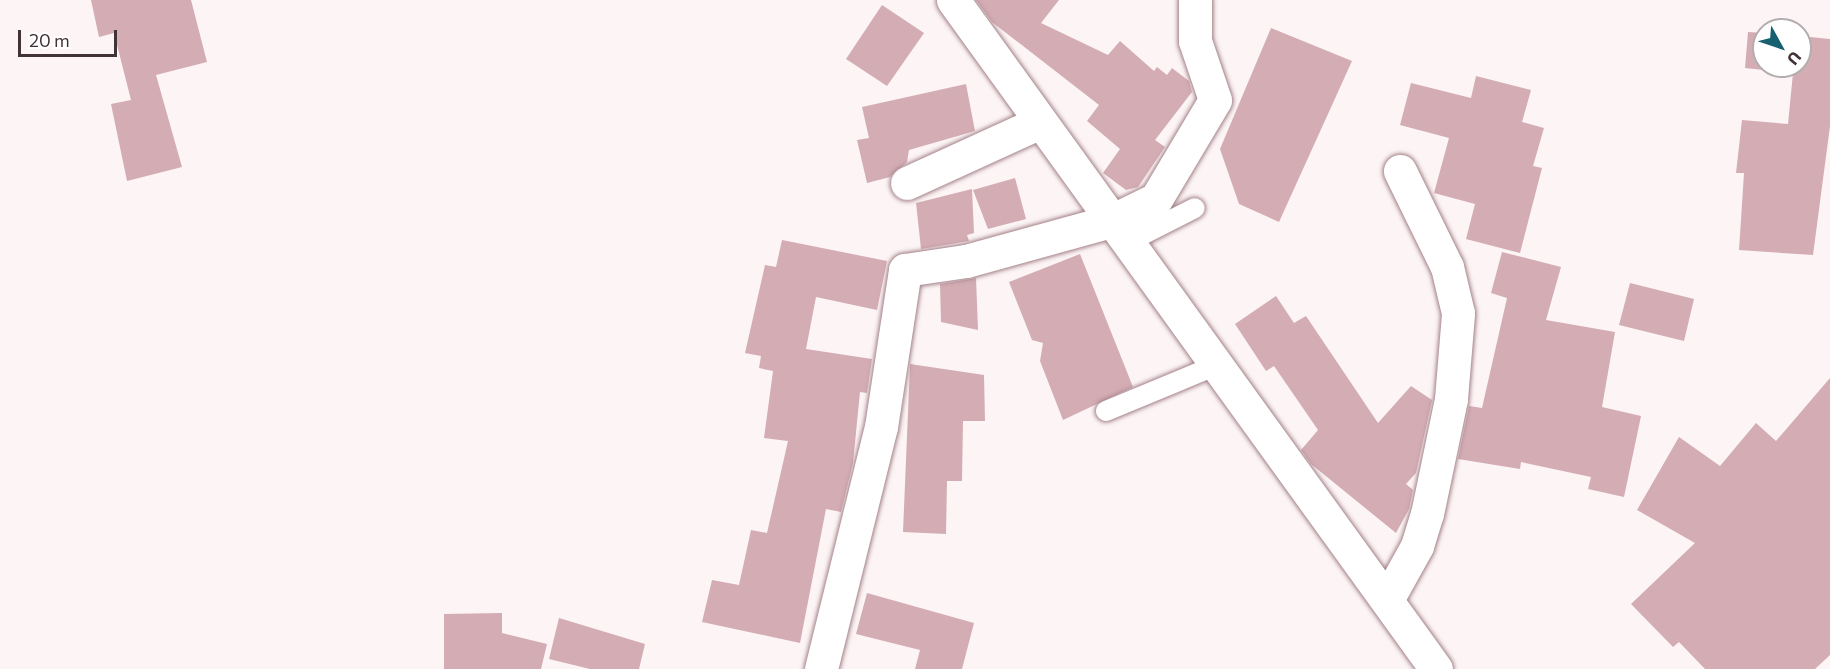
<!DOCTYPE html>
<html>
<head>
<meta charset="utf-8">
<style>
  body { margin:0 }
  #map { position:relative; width:1830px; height:669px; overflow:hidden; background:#fcf4f5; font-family:Commissioner,sans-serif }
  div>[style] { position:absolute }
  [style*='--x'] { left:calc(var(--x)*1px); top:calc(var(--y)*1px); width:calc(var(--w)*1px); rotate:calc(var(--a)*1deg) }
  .building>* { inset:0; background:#d4acb4 }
  .roads { filter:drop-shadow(0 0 2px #a38188) drop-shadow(0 0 2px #a38188) }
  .lane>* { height:20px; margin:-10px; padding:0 10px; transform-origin:10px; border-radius:10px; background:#fff }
  .street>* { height:33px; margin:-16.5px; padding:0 16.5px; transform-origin:16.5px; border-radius:16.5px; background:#fff }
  span { translate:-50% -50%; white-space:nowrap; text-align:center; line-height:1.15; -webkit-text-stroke:5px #fff; paint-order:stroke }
  .north { position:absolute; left:1752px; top:18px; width:60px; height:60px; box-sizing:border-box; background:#fff; border:2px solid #b3adaf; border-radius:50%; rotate:130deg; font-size:16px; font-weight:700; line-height:24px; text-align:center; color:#423336 }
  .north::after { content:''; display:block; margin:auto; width:21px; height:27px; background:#17606f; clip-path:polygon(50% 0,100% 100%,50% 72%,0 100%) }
  .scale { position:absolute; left:18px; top:30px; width:99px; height:27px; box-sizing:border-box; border:3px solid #423336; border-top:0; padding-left:8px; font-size:18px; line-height:21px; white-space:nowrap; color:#423336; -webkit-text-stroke:4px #fff; paint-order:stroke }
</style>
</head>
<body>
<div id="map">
  <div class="building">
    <i style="clip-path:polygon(91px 0,191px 0,207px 62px,156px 75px,182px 167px,127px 181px,111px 104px,131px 100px,114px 33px,99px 37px)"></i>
    <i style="clip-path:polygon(976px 0,1059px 0,1041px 23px,1108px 55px,1120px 41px,1154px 71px,1157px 67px,1167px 75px,1172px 68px,1189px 81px,1192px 92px,1155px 140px,1165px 147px,1138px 187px,1126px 190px,1103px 173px,1120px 149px,1087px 121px,1099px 105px,992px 22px)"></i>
    <i style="clip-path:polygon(882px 5px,924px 33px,887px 86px,846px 59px)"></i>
    <i style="clip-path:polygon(1271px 28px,1352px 61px,1279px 222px,1239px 204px,1220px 149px)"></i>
    <i style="clip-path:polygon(1748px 32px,1764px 33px,1764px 66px,1800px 66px,1800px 36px,1830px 39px,1830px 126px,1813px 255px,1739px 250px,1744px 173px,1736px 173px,1742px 120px,1788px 124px,1793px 73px,1745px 68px)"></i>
    <i style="clip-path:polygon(1476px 76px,1531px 90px,1522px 122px,1544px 128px,1533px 166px,1542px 168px,1520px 253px,1466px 239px,1475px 204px,1434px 193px,1449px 138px,1400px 125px,1411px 83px,1471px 98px)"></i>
    <i style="clip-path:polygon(966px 84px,975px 131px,909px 150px,907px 162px,890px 177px,867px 183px,857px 140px,869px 138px,862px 107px)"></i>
    <i style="clip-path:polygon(1015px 178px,1026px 219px,988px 229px,973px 190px)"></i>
    <i style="clip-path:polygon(972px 189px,974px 233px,967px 235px,969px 241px,921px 249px,916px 203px)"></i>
    <i style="clip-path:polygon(782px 240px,887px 261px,877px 310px,816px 297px,806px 349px,872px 359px,867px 393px,860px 392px,853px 463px,841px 512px,826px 509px,800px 643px,702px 622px,712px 580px,739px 585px,751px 530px,767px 533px,788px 441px,764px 438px,773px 371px,759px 368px,761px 356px,745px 353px,765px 265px,776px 267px)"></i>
    <i style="clip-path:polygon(1502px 252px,1561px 267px,1546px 320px,1615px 332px,1602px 407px,1641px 416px,1624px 497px,1588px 489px,1591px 477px,1521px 462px,1520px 469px,1458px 459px,1469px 406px,1482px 408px,1507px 298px,1491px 293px)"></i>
    <i style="clip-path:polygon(1080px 254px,1133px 387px,1063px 420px,1040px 361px,1043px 343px,1032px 340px,1009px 282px)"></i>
    <i style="clip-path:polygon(976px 278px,978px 330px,941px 322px,940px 284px)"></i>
    <i style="clip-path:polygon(1630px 283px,1694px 299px,1684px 341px,1619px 325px)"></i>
    <i style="clip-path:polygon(1276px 296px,1294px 323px,1306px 316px,1378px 423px,1411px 386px,1432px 400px,1416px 473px,1406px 484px,1413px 490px,1409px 509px,1396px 533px,1311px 464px,1301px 450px,1318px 430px,1274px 366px,1266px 371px,1235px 324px)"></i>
    <i style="clip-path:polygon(910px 364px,984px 375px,985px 421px,963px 421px,962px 481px,947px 481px,946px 534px,903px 532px)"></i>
    <i style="clip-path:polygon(1830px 378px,1830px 655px,1815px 669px,1705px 669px,1679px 642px,1673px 647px,1631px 604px,1695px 543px,1637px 510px,1679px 437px,1720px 466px,1756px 423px,1776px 441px)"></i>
    <i style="clip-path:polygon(867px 593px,974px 623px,962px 669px,915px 669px,920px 650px,856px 634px)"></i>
    <i style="clip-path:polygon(502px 613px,502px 633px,547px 644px,541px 669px,444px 669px,444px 614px)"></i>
    <i style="clip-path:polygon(559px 618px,645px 644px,639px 669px,590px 669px,549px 659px)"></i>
  </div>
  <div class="roads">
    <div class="lane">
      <i style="--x:1126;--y:243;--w:77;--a:-26.9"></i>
      <i style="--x:1106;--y:411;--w:120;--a:-22.5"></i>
    </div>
    <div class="street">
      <i style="--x:953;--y:0;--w:825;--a:54.17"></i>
      <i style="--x:907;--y:183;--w:144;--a:-24.6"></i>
      <i style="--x:1387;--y:600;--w:62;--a:-60.9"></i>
      <i style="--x:1417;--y:546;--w:34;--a:-73"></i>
      <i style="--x:1427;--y:514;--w:117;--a:-78.2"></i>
      <i style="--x:1451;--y:399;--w:86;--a:-85.3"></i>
      <i style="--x:1458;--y:313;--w:47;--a:-103.4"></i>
      <i style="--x:1447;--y:267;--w:107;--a:-116.1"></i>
      <i style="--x:821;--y:669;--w:249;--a:-76.1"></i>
      <i style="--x:881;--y:427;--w:159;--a:-81.3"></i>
      <i style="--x:905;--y:270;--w:62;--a:-8.4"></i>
      <i style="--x:966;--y:261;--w:150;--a:-15.4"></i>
      <i style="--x:1111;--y:221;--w:50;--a:-26.1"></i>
      <i style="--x:1156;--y:199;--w:115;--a:-59.2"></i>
      <i style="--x:1215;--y:100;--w:62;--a:-108.7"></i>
      <i style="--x:1195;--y:41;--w:41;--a:-90"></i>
    </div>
  </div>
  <div class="north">U</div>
  <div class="scale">20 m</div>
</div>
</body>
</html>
